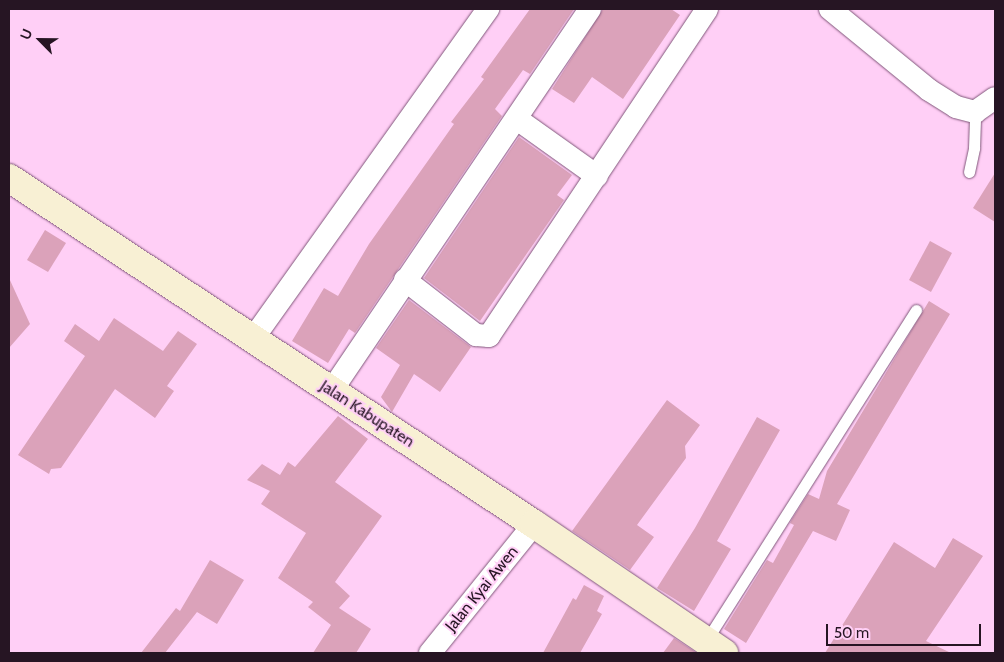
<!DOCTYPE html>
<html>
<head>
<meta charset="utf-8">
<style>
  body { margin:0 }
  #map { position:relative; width:1004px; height:662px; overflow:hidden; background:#ffcff6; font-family:Cabin,sans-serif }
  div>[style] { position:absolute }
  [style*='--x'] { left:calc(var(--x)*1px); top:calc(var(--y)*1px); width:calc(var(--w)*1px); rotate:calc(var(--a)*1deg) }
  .building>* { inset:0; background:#dba2ba }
  .roads { filter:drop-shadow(0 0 1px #80577a) drop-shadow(0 0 1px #80577a) }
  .lane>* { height:11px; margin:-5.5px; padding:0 5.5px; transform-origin:5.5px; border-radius:5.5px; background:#fff }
  .street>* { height:22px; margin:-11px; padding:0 11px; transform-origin:11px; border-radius:11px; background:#fff }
  .secondary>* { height:28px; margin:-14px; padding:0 14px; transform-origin:14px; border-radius:14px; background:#f8f0d4 }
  span { translate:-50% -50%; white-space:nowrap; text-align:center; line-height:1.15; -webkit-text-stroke:4px #ffcff6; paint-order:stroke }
  .street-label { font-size:16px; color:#261523 }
  .frame { position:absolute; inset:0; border:10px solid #261523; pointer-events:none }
  .north { position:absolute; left:15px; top:15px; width:50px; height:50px; -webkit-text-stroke:4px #ffcff6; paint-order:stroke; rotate:293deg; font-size:14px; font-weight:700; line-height:20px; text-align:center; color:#261523 }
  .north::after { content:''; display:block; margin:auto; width:18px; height:22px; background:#261523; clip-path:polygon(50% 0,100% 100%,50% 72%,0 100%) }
  .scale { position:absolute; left:826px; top:624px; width:155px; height:22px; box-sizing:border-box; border:2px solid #261523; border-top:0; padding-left:6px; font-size:15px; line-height:18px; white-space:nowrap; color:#261523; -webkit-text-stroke:4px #ffcff6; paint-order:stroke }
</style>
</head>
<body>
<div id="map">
  <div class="building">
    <i style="clip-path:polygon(530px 9px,574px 9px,530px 74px,523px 70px,495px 109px,502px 116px,355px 333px,349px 329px,328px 363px,292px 341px,324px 288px,338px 296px,369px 244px,454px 124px,451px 122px,484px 79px,481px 77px)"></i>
    <i style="clip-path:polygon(603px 9px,671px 9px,680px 15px,623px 99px,592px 77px,574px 103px,552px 89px)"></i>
    <i style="clip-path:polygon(519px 137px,572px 175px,557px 195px,564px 200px,480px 321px,424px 278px)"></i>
    <i style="clip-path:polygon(995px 173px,995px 222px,973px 208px)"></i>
    <i style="clip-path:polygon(45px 230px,66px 243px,48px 272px,27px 260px)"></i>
    <i style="clip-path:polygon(930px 241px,952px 253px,931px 292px,909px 280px)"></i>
    <i style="clip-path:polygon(9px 278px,30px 324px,9px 348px)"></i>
    <i style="clip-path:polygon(409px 300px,471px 347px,440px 392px,414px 374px,392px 412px,381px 397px,400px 365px,376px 348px)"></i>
    <i style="clip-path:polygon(929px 301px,950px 314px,837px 504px,850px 510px,836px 541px,813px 531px,746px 643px,724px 629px,767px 560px,773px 563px,794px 525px,790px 523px,792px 519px,808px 494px,819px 499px,827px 471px)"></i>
    <i style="clip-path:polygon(114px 318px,163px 351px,178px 331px,197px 344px,167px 386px,174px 391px,155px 418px,115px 389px,61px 468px,51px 469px,49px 474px,18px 455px,85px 356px,64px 341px,75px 324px,99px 341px)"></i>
    <i style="clip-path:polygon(667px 400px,700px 425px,685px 446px,686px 458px,637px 525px,654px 537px,630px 570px,572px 531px)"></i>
    <i style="clip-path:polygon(338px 416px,368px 439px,335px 482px,382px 516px,335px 582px,350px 596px,339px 608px,371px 629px,356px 653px,313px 653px,331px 625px,308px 607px,313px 602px,278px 578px,306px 533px,261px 504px,270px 491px,247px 480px,262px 464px,280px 475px,288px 462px,295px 467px)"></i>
    <i style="clip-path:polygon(757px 417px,780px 430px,717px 541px,731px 549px,694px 611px,657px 588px,695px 528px)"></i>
    <i style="clip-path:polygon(953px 538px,983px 556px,926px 641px,951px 653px,825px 653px,894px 542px,935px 568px)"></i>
    <i style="clip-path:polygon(210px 560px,244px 580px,217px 624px,197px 612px,165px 653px,141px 653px,176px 608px,180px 611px)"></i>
    <i style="clip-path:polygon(584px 585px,604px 596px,597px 611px,602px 614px,580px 653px,543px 653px,573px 598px,576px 600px)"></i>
    <i style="clip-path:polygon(674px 638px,697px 653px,663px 653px)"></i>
  </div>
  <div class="roads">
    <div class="lane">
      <i style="--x:969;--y:172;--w:25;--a:-78"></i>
      <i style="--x:974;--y:148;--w:36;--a:-88"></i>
      <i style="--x:706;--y:641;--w:392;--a:-57.6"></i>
    </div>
    <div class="street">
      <i style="--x:830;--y:9;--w:128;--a:39.3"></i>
      <i style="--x:929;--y:90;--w:32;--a:32"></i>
      <i style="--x:956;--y:107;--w:20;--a:15"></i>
      <i style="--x:975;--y:112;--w:24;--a:-35"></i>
      <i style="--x:517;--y:119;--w:98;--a:35.5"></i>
      <i style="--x:405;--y:280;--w:90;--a:37.8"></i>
      <i style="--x:476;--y:335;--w:13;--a:4"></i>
      <i style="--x:489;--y:336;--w:393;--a:-56.3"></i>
      <i style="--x:252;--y:340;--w:407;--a:-54.5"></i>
      <i style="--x:332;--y:390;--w:460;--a:-55.9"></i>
      <i style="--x:430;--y:653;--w:166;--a:-51.1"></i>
    </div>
    <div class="secondary">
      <i style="--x:9;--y:178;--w:629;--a:33.39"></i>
      <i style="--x:534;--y:524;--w:230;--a:34.2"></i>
    </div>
  </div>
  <div class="street-label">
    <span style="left:367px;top:414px;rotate:33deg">Jalan Kabupaten</span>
    <span style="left:482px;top:589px;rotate:-51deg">Jalan Kyai Awen</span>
  </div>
  <div class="frame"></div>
  <div class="north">U</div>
  <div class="scale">50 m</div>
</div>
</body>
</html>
